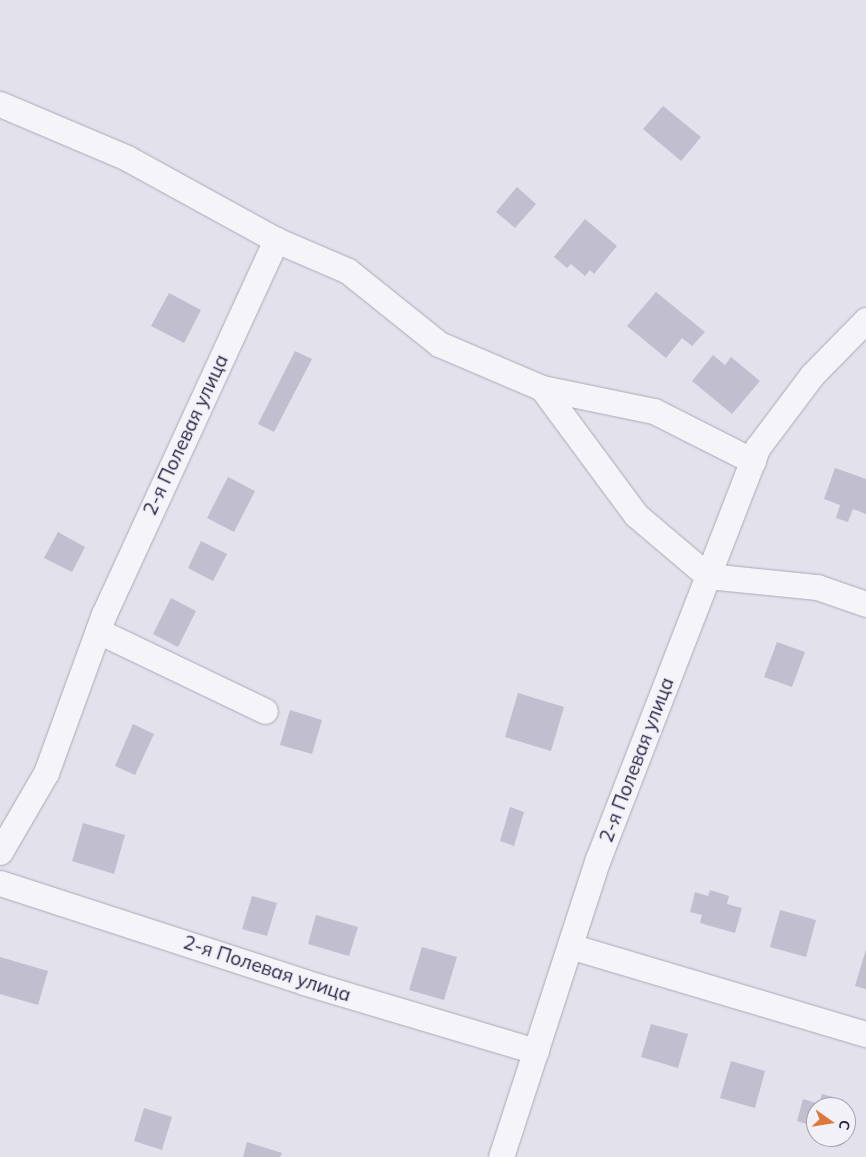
<!DOCTYPE html>
<html>
<head>
<meta charset="utf-8">
<style>
  body { margin:0 }
  #map { position:relative; width:866px; height:1157px; overflow:hidden; background:#e3e1eb; font-family:Mulish,sans-serif }
  div>[style] { position:absolute }
  [style*='--x'] { left:calc(var(--x)*1px); top:calc(var(--y)*1px); width:calc(var(--w)*1px); rotate:calc(var(--a)*1deg) }
  .building>* { inset:0; background:#c0becf }
  .roads { filter:drop-shadow(0 0 1px #aca9b9) drop-shadow(0 0 1px #aca9b9) }
  .street>* { height:25px; margin:-12.5px; padding:0 12.5px; transform-origin:12.5px; border-radius:12.5px; background:#f5f4f9 }
  span { translate:-50% -50%; white-space:nowrap; text-align:center; line-height:1.15; -webkit-text-stroke:4.5px #f2f1f8; paint-order:stroke }
  .street-label { font-size:19px; color:#2d2745 }
  .north { position:absolute; left:806px; top:1097px; width:50px; height:50px; box-sizing:border-box; background:#f2f1f8; border:1px solid #a3a0b0; border-radius:50%; rotate:103deg; font-size:14px; font-weight:700; line-height:20px; text-align:center; color:#2d2745 }
  .north::after { content:''; display:block; margin:auto; width:18px; height:22px; background:#dc793a; clip-path:polygon(50% 0,100% 100%,50% 72%,0 100%) }
</style>
</head>
<body>
<div id="map">
  <div class="building">
    <i style="clip-path:polygon(663px 106px,701px 137px,681px 161px,643px 129px)"></i>
    <i style="clip-path:polygon(517px 187px,536px 204px,515px 228px,496px 212px)"></i>
    <i style="clip-path:polygon(585px 219px,617px 246px,594px 274px,590px 270px,585px 276px,571px 264px,567px 268px,554px 257px)"></i>
    <i style="clip-path:polygon(656px 292px,705px 332px,692px 346px,682px 338px,666px 358px,627px 326px)"></i>
    <i style="clip-path:polygon(169px 293px,201px 310px,184px 343px,151px 326px)"></i>
    <i style="clip-path:polygon(295px 351px,312px 359px,274px 432px,258px 424px)"></i>
    <i style="clip-path:polygon(713px 355px,725px 365px,731px 357px,760px 381px,732px 414px,692px 381px)"></i>
    <i style="clip-path:polygon(835px 468px,866px 479px,866px 514px,853px 509px,848px 522px,836px 518px,840px 505px,824px 499px)"></i>
    <i style="clip-path:polygon(228px 477px,255px 491px,234px 532px,207px 518px)"></i>
    <i style="clip-path:polygon(58px 532px,85px 547px,72px 572px,44px 558px)"></i>
    <i style="clip-path:polygon(201px 541px,227px 554px,213px 581px,188px 568px)"></i>
    <i style="clip-path:polygon(171px 598px,196px 611px,178px 647px,153px 634px)"></i>
    <i style="clip-path:polygon(777px 642px,805px 652px,792px 687px,764px 677px)"></i>
    <i style="clip-path:polygon(518px 693px,564px 707px,551px 751px,505px 737px)"></i>
    <i style="clip-path:polygon(290px 710px,322px 720px,312px 754px,280px 745px)"></i>
    <i style="clip-path:polygon(133px 724px,154px 734px,135px 775px,115px 766px)"></i>
    <i style="clip-path:polygon(510px 807px,524px 812px,514px 846px,500px 841px)"></i>
    <i style="clip-path:polygon(83px 823px,125px 835px,114px 874px,72px 861px)"></i>
    <i style="clip-path:polygon(710px 890px,729px 896px,727px 904px,742px 908px,735px 933px,700px 923px,702px 915px,690px 912px,695px 892px,708px 896px)"></i>
    <i style="clip-path:polygon(252px 896px,277px 903px,267px 936px,242px 929px)"></i>
    <i style="clip-path:polygon(780px 910px,816px 920px,806px 957px,770px 947px)"></i>
    <i style="clip-path:polygon(316px 915px,358px 927px,349px 956px,308px 944px)"></i>
    <i style="clip-path:polygon(422px 947px,457px 957px,444px 1000px,409px 990px)"></i>
    <i style="clip-path:polygon(866px 949px,866px 989px,855px 986px)"></i>
    <i style="clip-path:polygon(0 957px,48px 971px,38px 1005px,0 994px)"></i>
    <i style="clip-path:polygon(651px 1024px,688px 1034px,678px 1068px,641px 1057px)"></i>
    <i style="clip-path:polygon(731px 1061px,765px 1071px,755px 1108px,720px 1098px)"></i>
    <i style="clip-path:polygon(822px 1094px,844px 1100px,842px 1107px,816px 1107px,816px 1137px,811px 1135px,813px 1126px,797px 1121px,803px 1099px,819px 1104px)"></i>
    <i style="clip-path:polygon(144px 1108px,172px 1117px,162px 1150px,134px 1141px)"></i>
    <i style="clip-path:polygon(846px 1115px,855px 1117px,851px 1133px,846px 1131px)"></i>
    <i style="clip-path:polygon(247px 1142px,282px 1153px,280px 1157px,243px 1157px)"></i>
  </div>
  <div class="roads">
    <div class="street">
      <i style="--x:0;--y:104;--w:138;--a:23"></i>
      <i style="--x:127;--y:158;--w:170;--a:28.8"></i>
      <i style="--x:276;--y:240;--w:78;--a:23.3"></i>
      <i style="--x:348;--y:271;--w:117;--a:38.7"></i>
      <i style="--x:439;--y:344;--w:112;--a:23.1"></i>
      <i style="--x:542;--y:388;--w:114;--a:11.6"></i>
      <i style="--x:654;--y:411;--w:111;--a:26.8"></i>
      <i style="--x:542;--y:388;--w:158;--a:53.5"></i>
      <i style="--x:636;--y:515;--w:94;--a:40.3"></i>
      <i style="--x:708;--y:576;--w:110;--a:5.8"></i>
      <i style="--x:817;--y:587;--w:52;--a:19.1"></i>
      <i style="--x:98;--y:631;--w:185;--a:25.6"></i>
      <i style="--x:0;--y:852;--w:91;--a:-59.8"></i>
      <i style="--x:46;--y:773;--w:169;--a:-70"></i>
      <i style="--x:104;--y:614;--w:412;--a:-65.3"></i>
      <i style="--x:0;--y:883;--w:320;--a:18"></i>
      <i style="--x:304;--y:982;--w:242;--a:16.6"></i>
      <i style="--x:570;--y:946;--w:309;--a:16.6"></i>
      <i style="--x:501;--y:1157;--w:313;--a:-72"></i>
      <i style="--x:598;--y:859;--w:442;--a:-68.8"></i>
      <i style="--x:758;--y:447;--w:90;--a:-53.1"></i>
      <i style="--x:812;--y:375;--w:77;--a:-45.5"></i>
    </div>
  </div>
  <div class="street-label">
    <span style="left:186px;top:435px;rotate:-65deg">2-я Полевая улица</span>
    <span style="left:637px;top:760px;rotate:-69deg">2-я Полевая улица</span>
    <span style="left:267px;top:969px;rotate:18deg">2-я Полевая улица</span>
  </div>
  <div class="north">С</div>
</div>
</body>
</html>
